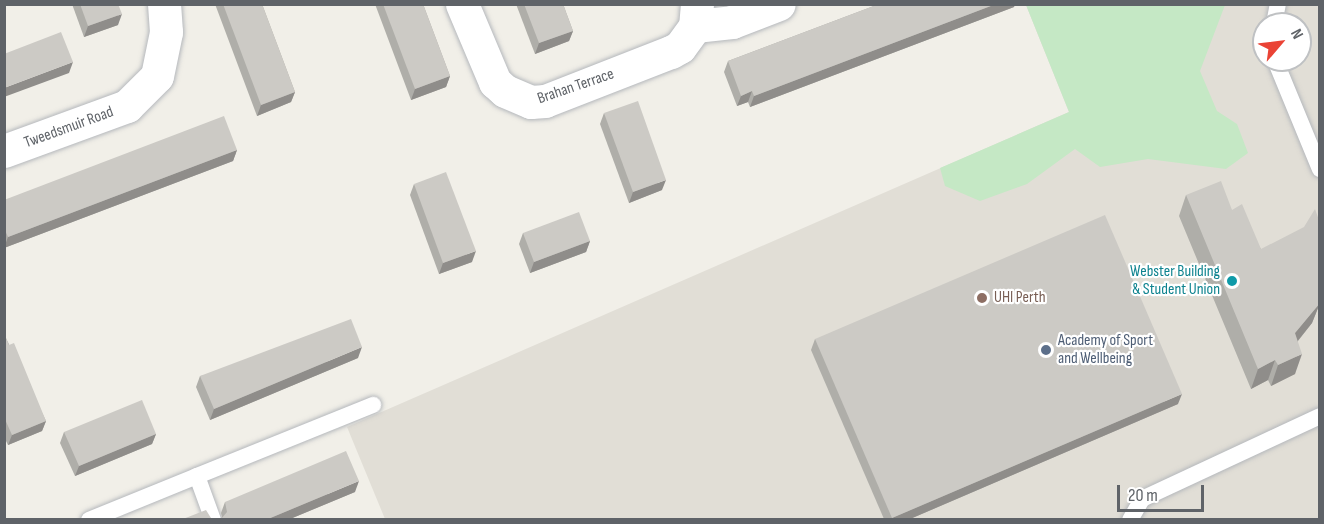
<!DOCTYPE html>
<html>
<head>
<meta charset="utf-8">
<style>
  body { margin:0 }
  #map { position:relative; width:1324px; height:524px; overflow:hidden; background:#f1efe8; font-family:"Sofia Sans Condensed",sans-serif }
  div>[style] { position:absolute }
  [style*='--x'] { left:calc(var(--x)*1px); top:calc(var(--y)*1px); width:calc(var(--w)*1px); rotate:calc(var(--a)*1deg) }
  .education>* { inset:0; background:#e1ded6 }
  .green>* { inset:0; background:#c5e8c5 }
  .roads { filter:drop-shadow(0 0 2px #b5b8bc) drop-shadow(0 0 2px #b5b8bc) }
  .lane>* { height:16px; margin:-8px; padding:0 8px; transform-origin:8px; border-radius:8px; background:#fff }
  .street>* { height:33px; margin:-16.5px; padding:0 16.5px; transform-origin:16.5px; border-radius:16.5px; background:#fff }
  .wall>* { inset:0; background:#afaea9 }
  .shaded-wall>* { inset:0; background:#8f8d8a }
  .building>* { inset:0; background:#cccac5 }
  .dots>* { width:16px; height:16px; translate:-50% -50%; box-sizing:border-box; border:3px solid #fff; border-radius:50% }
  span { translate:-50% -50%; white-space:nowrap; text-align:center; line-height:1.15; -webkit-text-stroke:4.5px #fff; paint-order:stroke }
  .street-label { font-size:16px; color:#5f6368 }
  .culture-label { font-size:16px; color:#0d838f }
  .right { translate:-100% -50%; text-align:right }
  .education-label { font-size:16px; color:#785e54 }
  .left { translate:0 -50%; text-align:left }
  .service-label { font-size:16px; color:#4e5e75 }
  .frame { position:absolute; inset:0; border:6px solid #5f6368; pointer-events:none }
  .north { position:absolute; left:1252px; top:12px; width:60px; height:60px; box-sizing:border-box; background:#fff; border:2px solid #bfc1c3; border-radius:50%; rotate:62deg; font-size:16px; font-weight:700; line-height:24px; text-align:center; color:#5f6368 }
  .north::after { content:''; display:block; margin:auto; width:21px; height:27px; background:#ea4335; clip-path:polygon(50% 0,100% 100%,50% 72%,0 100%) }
  .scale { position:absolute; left:1117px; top:485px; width:87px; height:27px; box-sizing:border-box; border:3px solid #5f6368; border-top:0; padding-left:8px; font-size:18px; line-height:21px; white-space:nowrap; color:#5f6368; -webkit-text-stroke:4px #fff; paint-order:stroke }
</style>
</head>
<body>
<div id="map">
  <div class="education">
    <i style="clip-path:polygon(evenodd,1026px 5px,1319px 5px,1319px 519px,385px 519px,347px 427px,1069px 112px,1026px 5px,1264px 24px,1300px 24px,1300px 60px,1264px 60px,1264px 24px)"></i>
  </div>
  <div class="green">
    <i style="clip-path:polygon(1026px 5px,1225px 5px,1200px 71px,1217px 111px,1237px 124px,1248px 153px,1226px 169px,1148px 159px,1100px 167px,1075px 149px,1027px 184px,980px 201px,945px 186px,940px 168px,1069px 112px)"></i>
  </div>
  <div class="roads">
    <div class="lane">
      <i style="--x:1274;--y:24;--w:20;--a:-79"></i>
      <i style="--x:1275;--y:60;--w:118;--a:67.6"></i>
      <i style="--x:197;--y:476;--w:190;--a:-22"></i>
      <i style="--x:89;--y:520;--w:117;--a:-22.2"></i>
      <i style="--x:197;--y:476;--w:47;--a:70"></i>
      <i style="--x:1130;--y:520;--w:24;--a:-60"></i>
      <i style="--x:1142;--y:499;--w:196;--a:-25"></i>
    </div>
    <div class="street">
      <i style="--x:462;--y:4;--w:85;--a:67.1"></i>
      <i style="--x:495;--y:82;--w:13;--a:42"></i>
      <i style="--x:505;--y:91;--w:28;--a:23"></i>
      <i style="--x:531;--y:102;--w:14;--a:-4"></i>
      <i style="--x:545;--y:101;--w:135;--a:-21.3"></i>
      <i style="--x:671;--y:52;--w:10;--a:-29"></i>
      <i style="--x:680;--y:47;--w:26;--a:-54"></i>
      <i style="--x:697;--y:4;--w:22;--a:95"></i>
      <i style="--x:695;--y:26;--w:37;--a:-6"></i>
      <i style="--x:732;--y:22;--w:50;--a:-21"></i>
      <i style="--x:4;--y:151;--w:131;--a:-20.1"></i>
      <i style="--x:127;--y:106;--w:42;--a:-45"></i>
      <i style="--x:157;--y:76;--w:45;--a:-78.4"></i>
      <i style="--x:166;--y:32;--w:28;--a:-94"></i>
    </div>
  </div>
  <div class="wall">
    <i style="clip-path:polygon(72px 4px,118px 4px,118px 25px,84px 37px)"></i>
    <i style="clip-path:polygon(215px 4px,262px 4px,295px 92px,291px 102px,257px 116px)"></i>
    <i style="clip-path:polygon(375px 4px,423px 4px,450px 76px,446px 87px,411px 100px)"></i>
    <i style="clip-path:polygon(516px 4px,563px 4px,573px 31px,569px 41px,535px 54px)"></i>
    <i style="clip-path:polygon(879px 4px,1015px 4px,1014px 7px,750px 107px,748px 102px,737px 106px,724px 72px,728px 61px)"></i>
    <i style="clip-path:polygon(604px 113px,662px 190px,629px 203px,600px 124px)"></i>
    <i style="clip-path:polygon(237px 150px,233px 161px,4px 248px,4px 200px)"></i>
    <i style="clip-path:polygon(414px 184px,472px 262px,439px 274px,410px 195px)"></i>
    <i style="clip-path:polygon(1186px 195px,1232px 210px,1261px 249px,1320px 303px,1312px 323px,1298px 341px,1295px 374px,1271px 386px,1268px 380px,1251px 389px,1179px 216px)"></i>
    <i style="clip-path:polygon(523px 233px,590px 241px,586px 252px,530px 273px,519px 244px)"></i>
    <i style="clip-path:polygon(4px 334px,46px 421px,42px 431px,8px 445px,4px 437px)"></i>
    <i style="clip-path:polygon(815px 339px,1178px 404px,910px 519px,884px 519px,811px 350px)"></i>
    <i style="clip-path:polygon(358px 358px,210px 420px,196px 387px,200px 376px)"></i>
    <i style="clip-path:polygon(64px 432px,156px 434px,152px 444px,75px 476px,60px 443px)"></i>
    <i style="clip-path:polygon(355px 492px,290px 519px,183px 519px,211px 518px,221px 519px,222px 517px,221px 513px,225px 502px)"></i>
  </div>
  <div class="shaded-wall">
    <i style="clip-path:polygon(996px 4px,1015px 4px,1014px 7px,750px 107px,754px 96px)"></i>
    <i style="clip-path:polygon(122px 14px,118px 25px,84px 37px,88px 26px)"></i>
    <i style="clip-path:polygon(573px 31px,569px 41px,535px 54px,539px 43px)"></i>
    <i style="clip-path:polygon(73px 62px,69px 73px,4px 97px,4px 88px)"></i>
    <i style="clip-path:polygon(450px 76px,446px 87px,411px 100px,415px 89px)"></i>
    <i style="clip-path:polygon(752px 91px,748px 102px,737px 106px,741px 96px)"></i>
    <i style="clip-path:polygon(295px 92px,291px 102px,257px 116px,261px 105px)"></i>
    <i style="clip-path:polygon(237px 150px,233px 161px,4px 248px,8px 237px)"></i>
    <i style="clip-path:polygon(666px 180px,662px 190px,629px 203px,633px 192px)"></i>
    <i style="clip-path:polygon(590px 241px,586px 252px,530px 273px,534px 262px)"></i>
    <i style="clip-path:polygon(476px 251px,472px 262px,439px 274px,443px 263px)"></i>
    <i style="clip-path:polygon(1320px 303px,1312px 323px,1288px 353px,1295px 333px)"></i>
    <i style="clip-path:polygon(362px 347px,358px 358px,210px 420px,214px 409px)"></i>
    <i style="clip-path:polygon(1302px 354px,1295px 374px,1271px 386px,1278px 365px)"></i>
    <i style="clip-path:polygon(1275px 360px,1268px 380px,1251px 389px,1258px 369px)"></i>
    <i style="clip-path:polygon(1182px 394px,1178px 404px,910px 519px,891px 519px,892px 518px)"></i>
    <i style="clip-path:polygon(46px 421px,42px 431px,8px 445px,12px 435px)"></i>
    <i style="clip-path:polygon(156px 434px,152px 444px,75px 476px,79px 466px)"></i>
    <i style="clip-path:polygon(359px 481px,355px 492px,290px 519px,268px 519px)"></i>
  </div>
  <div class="building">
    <i style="clip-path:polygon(80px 4px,118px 4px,122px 14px,88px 26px)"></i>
    <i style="clip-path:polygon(223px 4px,262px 4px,295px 92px,261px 105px)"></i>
    <i style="clip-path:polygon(383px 4px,423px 4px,450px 76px,415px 89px)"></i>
    <i style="clip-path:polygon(524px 4px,563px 4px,573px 31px,539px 43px)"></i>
    <i style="clip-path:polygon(879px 4px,996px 4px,754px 96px,752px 91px,741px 96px,728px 61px)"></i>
    <i style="clip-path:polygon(61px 32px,73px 62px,4px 88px,4px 54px)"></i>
    <i style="clip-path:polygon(638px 101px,666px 180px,633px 192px,604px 113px)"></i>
    <i style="clip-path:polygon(224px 116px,237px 150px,8px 237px,4px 228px,4px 200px)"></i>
    <i style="clip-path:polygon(446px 172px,476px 251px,443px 263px,414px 184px)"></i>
    <i style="clip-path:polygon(1221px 181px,1232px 210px,1242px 204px,1261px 249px,1304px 227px,1315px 209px,1320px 223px,1320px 303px,1295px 333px,1302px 354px,1278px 365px,1275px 360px,1258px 369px,1186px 195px)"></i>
    <i style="clip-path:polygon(579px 212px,590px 241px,534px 262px,523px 233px)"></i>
    <i style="clip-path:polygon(1105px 215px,1182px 394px,892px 518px,815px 339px)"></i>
    <i style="clip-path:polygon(351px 319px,362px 347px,214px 409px,200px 376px)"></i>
    <i style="clip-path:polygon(4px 334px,9px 345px,14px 343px,46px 421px,12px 435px,4px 417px)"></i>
    <i style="clip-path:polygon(142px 400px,156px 434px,79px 466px,64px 432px)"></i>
    <i style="clip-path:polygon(346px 451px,359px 481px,268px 519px,183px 519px,206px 510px,211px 518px,221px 519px,227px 512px,225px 502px)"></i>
  </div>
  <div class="dots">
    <i style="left:1232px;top:281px;background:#0f9aa8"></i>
    <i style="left:982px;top:298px;background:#8d6e63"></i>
    <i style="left:1046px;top:350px;background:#5c6f8a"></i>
  </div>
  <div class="street-label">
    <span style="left:576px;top:87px;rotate:-19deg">Brahan Terrace</span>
    <span style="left:69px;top:128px;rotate:-20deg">Tweedsmuir Road</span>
  </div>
  <div class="culture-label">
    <span class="right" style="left:1220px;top:281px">Webster Building<br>&amp; Student Union</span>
  </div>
  <div class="education-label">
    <span class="left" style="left:994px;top:298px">UHI Perth</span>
  </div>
  <div class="service-label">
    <span class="left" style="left:1058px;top:350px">Academy of Sport<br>and Wellbeing</span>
  </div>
  <div class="frame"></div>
  <div class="north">N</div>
  <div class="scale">20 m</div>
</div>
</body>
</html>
